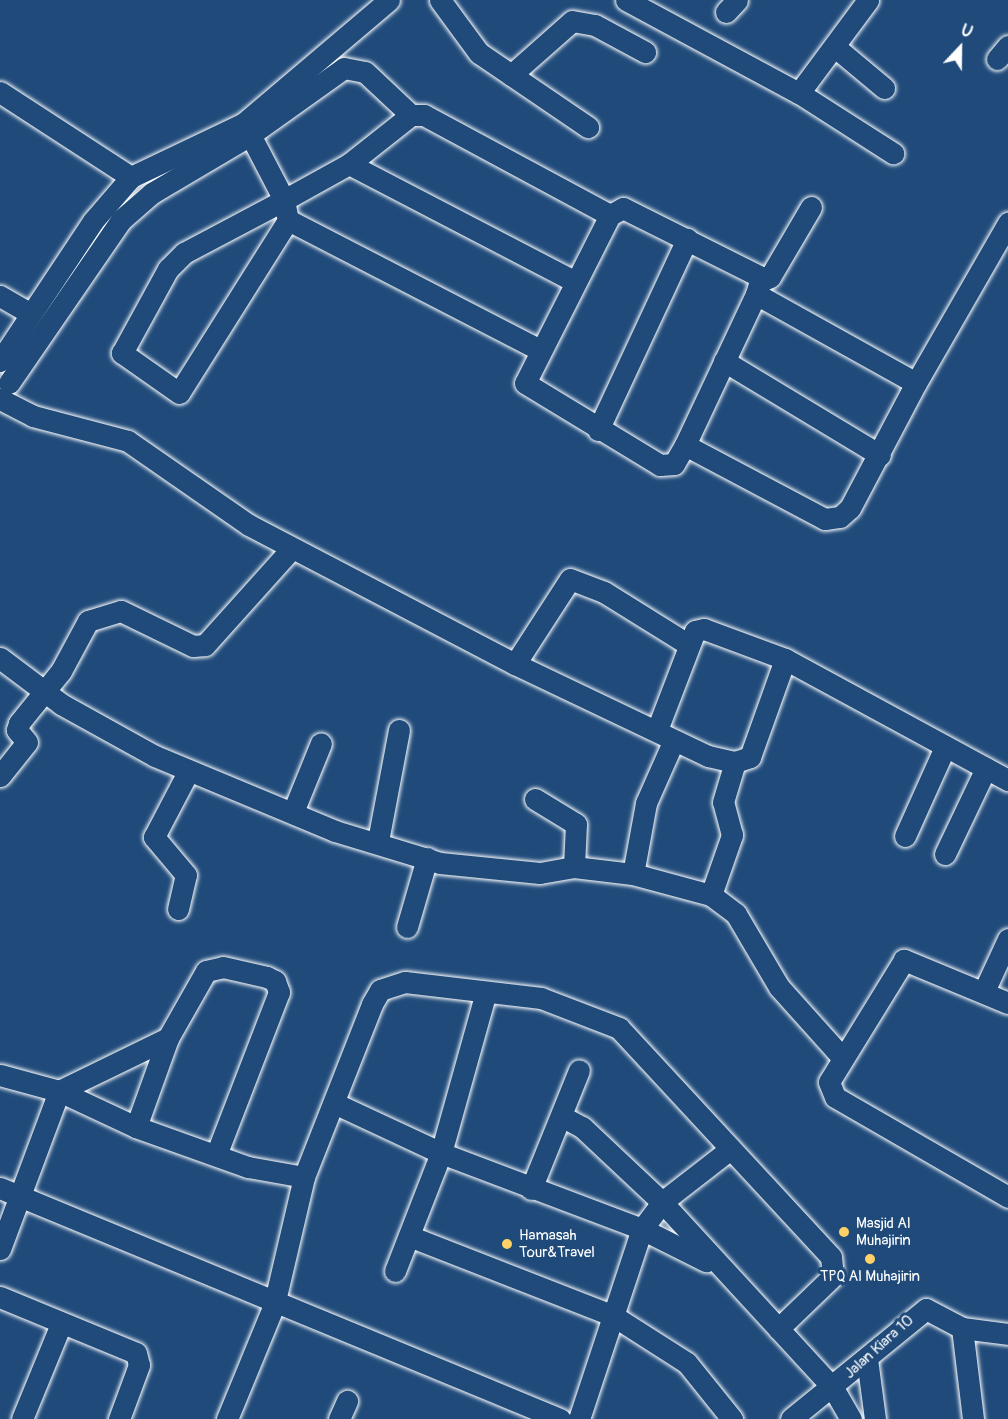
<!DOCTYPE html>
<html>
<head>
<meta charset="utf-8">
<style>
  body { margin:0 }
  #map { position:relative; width:1008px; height:1419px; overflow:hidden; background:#1f4a7a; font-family:Pangolin,sans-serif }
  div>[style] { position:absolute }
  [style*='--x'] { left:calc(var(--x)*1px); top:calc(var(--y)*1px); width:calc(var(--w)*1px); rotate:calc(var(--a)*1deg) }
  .roads { filter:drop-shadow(0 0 2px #fff) drop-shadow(0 0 2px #fff) }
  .minor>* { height:21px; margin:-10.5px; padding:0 10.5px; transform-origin:10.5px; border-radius:10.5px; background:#1f4a7a }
  .dots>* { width:16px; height:16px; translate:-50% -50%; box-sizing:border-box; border:3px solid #1f4a7a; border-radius:50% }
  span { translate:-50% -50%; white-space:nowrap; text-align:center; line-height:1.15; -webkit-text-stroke:6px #1f4a7a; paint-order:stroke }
  .poi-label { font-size:15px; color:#fff }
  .left { translate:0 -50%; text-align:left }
  .street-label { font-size:15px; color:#fff }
  .north { position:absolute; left:930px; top:18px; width:60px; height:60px; -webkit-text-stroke:4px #1f4a7a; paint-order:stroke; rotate:22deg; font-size:16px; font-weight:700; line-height:24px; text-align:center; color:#fff }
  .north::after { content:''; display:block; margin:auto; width:21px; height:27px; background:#fff; clip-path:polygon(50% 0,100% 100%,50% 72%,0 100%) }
</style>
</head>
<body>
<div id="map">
  <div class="roads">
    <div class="minor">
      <i style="--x:440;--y:0;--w:66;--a:53.7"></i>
      <i style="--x:479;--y:53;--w:132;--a:34.2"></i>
      <i style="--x:626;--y:0;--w:196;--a:28.3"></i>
      <i style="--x:799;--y:93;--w:112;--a:32.6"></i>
      <i style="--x:726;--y:12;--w:16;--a:-47"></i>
      <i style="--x:835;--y:47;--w:64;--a:39.9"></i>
      <i style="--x:997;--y:59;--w:17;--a:-50"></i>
      <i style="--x:511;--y:75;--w:81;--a:-41.5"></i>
      <i style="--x:572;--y:21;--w:23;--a:10"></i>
      <i style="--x:595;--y:25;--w:57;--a:28.4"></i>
      <i style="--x:0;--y:92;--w:156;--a:33"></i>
      <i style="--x:799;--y:93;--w:116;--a:-53.4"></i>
      <i style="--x:244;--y:123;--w:87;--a:62.5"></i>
      <i style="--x:284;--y:200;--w:20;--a:79"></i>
      <i style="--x:288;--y:220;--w:204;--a:122.2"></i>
      <i style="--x:179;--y:393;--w:70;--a:-144.9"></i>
      <i style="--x:122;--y:353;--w:96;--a:-61.3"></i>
      <i style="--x:168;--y:269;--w:23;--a:-45"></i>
      <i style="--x:184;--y:253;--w:113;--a:-27.9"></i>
      <i style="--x:284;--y:200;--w:74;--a:-29"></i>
      <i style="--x:349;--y:164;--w:79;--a:-38.3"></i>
      <i style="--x:411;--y:115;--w:13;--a:0"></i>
      <i style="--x:424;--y:115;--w:211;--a:28.3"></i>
      <i style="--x:610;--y:215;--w:15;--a:-28"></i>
      <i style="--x:623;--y:208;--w:154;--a:26.6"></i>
      <i style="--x:761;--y:277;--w:18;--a:106"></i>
      <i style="--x:756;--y:294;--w:183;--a:29.1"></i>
      <i style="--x:916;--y:383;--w:185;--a:-60.1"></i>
      <i style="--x:349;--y:164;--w:254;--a:27.5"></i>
      <i style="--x:610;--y:215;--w:188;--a:116.8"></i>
      <i style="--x:525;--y:383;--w:158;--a:31.3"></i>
      <i style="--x:660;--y:465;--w:14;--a:-4"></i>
      <i style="--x:674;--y:464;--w:22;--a:-60"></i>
      <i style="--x:685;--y:445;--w:167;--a:-64.8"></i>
      <i style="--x:288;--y:220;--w:281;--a:27.3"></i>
      <i style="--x:762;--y:281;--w:9;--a:-27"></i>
      <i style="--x:770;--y:277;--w:81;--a:-59.6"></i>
      <i style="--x:0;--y:296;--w:34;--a:30"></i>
      <i style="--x:0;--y:361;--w:168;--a:-56.4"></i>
      <i style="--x:93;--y:221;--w:58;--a:-49.2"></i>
      <i style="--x:131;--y:177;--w:125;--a:-25.5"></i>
      <i style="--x:244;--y:123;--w:190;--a:-40.3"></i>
      <i style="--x:724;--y:361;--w:182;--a:31.1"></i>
      <i style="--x:9;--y:383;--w:198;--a:-55.5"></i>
      <i style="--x:121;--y:220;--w:41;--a:-41.1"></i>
      <i style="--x:152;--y:193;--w:114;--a:-30.6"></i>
      <i style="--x:250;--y:135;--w:115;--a:-35.5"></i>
      <i style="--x:344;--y:68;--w:21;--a:11"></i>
      <i style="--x:365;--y:72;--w:63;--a:43.1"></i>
      <i style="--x:0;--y:399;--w:37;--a:27"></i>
      <i style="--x:33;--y:416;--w:98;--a:14.7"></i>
      <i style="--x:128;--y:441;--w:147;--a:34.8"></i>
      <i style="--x:249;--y:525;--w:300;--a:27.6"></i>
      <i style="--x:515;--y:664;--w:214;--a:25.5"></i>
      <i style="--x:708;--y:756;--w:28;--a:13"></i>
      <i style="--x:735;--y:762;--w:16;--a:-18"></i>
      <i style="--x:750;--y:757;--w:104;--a:-70.3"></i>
      <i style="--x:598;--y:430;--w:211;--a:-65"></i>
      <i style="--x:685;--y:445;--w:158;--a:27.9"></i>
      <i style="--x:825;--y:519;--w:15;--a:-8"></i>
      <i style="--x:840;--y:517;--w:13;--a:-42"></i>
      <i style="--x:850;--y:508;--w:141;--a:-62.2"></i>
      <i style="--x:0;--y:658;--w:76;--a:37"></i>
      <i style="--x:61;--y:704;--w:107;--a:29"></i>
      <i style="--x:155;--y:756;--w:195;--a:22.6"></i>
      <i style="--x:335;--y:831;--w:110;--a:16.9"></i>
      <i style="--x:440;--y:863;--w:100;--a:5.7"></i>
      <i style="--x:540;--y:873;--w:35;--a:-10"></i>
      <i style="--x:574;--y:867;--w:59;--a:6.8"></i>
      <i style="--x:633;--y:874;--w:81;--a:15.1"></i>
      <i style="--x:711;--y:895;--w:31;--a:37"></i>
      <i style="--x:736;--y:914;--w:85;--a:59.5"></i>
      <i style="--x:779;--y:987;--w:93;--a:48.1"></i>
      <i style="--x:515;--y:664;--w:101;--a:-57.1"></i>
      <i style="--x:570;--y:579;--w:36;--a:21"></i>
      <i style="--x:604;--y:592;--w:100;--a:31.9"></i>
      <i style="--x:657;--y:730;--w:106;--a:-69"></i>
      <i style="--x:695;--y:631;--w:9;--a:-13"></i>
      <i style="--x:704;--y:629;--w:86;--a:20.3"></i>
      <i style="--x:785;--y:659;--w:254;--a:28.5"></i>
      <i style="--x:0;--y:776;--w:43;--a:-51.5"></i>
      <i style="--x:27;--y:742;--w:16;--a:-130"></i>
      <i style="--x:17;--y:730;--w:7;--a:-74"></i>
      <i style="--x:19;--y:723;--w:67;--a:-51.1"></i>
      <i style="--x:61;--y:671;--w:57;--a:-61.6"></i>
      <i style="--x:88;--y:621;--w:34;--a:-17"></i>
      <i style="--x:121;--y:611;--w:80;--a:25.9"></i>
      <i style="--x:193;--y:646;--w:12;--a:-5"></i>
      <i style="--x:205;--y:645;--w:130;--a:-48.1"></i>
      <i style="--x:535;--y:799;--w:48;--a:31.4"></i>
      <i style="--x:576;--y:824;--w:43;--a:92.7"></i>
      <i style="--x:293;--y:812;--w:74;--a:-67.9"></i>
      <i style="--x:905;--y:836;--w:98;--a:-65.8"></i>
      <i style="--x:378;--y:841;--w:113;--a:-79.3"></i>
      <i style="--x:945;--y:854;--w:95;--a:-64.5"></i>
      <i style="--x:633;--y:874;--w:72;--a:-79.6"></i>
      <i style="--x:646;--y:803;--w:67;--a:-66.1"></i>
      <i style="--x:711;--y:895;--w:64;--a:-70.7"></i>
      <i style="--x:732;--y:835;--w:34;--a:-105"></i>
      <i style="--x:723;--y:802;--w:42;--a:-73.3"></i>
      <i style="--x:178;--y:909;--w:35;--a:-77"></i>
      <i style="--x:186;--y:875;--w:50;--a:-130.1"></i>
      <i style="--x:154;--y:837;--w:73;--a:-62.4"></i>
      <i style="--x:407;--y:927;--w:72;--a:-73.8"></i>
      <i style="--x:985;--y:989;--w:55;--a:-65.3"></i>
      <i style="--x:1008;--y:1003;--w:113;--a:-157.5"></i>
      <i style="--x:904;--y:960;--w:143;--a:121.6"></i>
      <i style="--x:829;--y:1082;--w:16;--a:68"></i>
      <i style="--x:835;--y:1097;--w:200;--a:30"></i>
      <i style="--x:0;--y:1075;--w:61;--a:15.2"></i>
      <i style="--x:59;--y:1091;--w:85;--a:25.1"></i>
      <i style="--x:136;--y:1127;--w:119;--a:19.7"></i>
      <i style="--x:248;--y:1167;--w:57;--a:10.1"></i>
      <i style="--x:334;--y:1103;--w:118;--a:25"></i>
      <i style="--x:441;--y:1153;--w:215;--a:20.7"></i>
      <i style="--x:642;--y:1229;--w:72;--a:26.6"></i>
      <i style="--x:561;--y:1116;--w:24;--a:28"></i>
      <i style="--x:582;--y:1127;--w:110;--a:43.2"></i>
      <i style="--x:662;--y:1202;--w:253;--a:47.4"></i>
      <i style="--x:833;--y:1388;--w:36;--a:60"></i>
      <i style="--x:136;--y:1127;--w:95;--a:-70.2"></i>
      <i style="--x:168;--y:1038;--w:77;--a:-60.4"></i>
      <i style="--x:206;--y:971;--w:17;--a:-13"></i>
      <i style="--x:223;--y:967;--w:45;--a:12.8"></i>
      <i style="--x:267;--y:977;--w:9;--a:27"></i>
      <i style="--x:275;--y:981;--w:12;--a:70"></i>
      <i style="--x:279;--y:992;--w:175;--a:111.1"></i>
      <i style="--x:0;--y:1188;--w:606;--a:22.42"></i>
      <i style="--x:531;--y:1189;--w:128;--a:-68"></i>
      <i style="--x:409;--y:1236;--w:218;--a:21.3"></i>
      <i style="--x:612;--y:1315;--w:89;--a:32.6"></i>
      <i style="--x:687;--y:1363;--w:72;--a:51.2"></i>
      <i style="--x:0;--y:1249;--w:169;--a:-69.5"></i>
      <i style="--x:59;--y:1091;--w:121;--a:-25.9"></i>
      <i style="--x:395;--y:1271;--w:127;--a:-68.7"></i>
      <i style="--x:441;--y:1153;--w:167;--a:-74.4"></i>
      <i style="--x:0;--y:1297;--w:147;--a:22.4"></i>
      <i style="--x:136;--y:1353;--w:12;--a:76"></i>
      <i style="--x:139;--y:1365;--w:58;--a:110.3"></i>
      <i style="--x:962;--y:1328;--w:92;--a:83.1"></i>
      <i style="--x:867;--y:1359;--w:61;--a:82.4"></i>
      <i style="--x:22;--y:1419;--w:103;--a:-67.7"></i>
      <i style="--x:227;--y:1419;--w:123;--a:-67.6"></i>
      <i style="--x:274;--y:1305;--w:131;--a:-76.8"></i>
      <i style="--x:304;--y:1177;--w:186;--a:-68.5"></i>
      <i style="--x:372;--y:1004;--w:16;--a:-60"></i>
      <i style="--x:380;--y:990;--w:26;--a:-18"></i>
      <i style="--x:405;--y:982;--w:137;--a:6.7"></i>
      <i style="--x:541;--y:998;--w:84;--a:21"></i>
      <i style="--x:619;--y:1028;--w:312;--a:47.2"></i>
      <i style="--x:831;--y:1257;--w:19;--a:84"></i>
      <i style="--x:833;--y:1276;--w:76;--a:136.1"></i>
      <i style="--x:339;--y:1419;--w:20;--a:-66"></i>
      <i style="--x:579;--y:1419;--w:200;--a:-71.7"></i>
      <i style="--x:642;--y:1229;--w:34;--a:-53"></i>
      <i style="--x:662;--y:1202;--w:85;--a:-37.8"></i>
      <i style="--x:791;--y:1419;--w:174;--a:-39.2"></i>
      <i style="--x:926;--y:1309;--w:41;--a:27.8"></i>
      <i style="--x:962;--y:1328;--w:46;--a:7.4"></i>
    </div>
  </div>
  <div class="dots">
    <i style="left:844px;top:1232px;background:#ffd166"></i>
    <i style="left:507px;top:1244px;background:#ffd166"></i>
    <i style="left:870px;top:1259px;background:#ffd166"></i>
  </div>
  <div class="poi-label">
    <span class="left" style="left:856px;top:1232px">Masjid Al<br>Muhajirin</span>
    <span class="left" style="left:519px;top:1244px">Hamasah<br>Tour&amp;Travel</span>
    <span style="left:870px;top:1277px">TPQ Al Muhajirin</span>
  </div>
  <div class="street-label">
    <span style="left:879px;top:1347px;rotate:-42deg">Jalan Kiara 10</span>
  </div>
  <div class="north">U</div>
</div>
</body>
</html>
